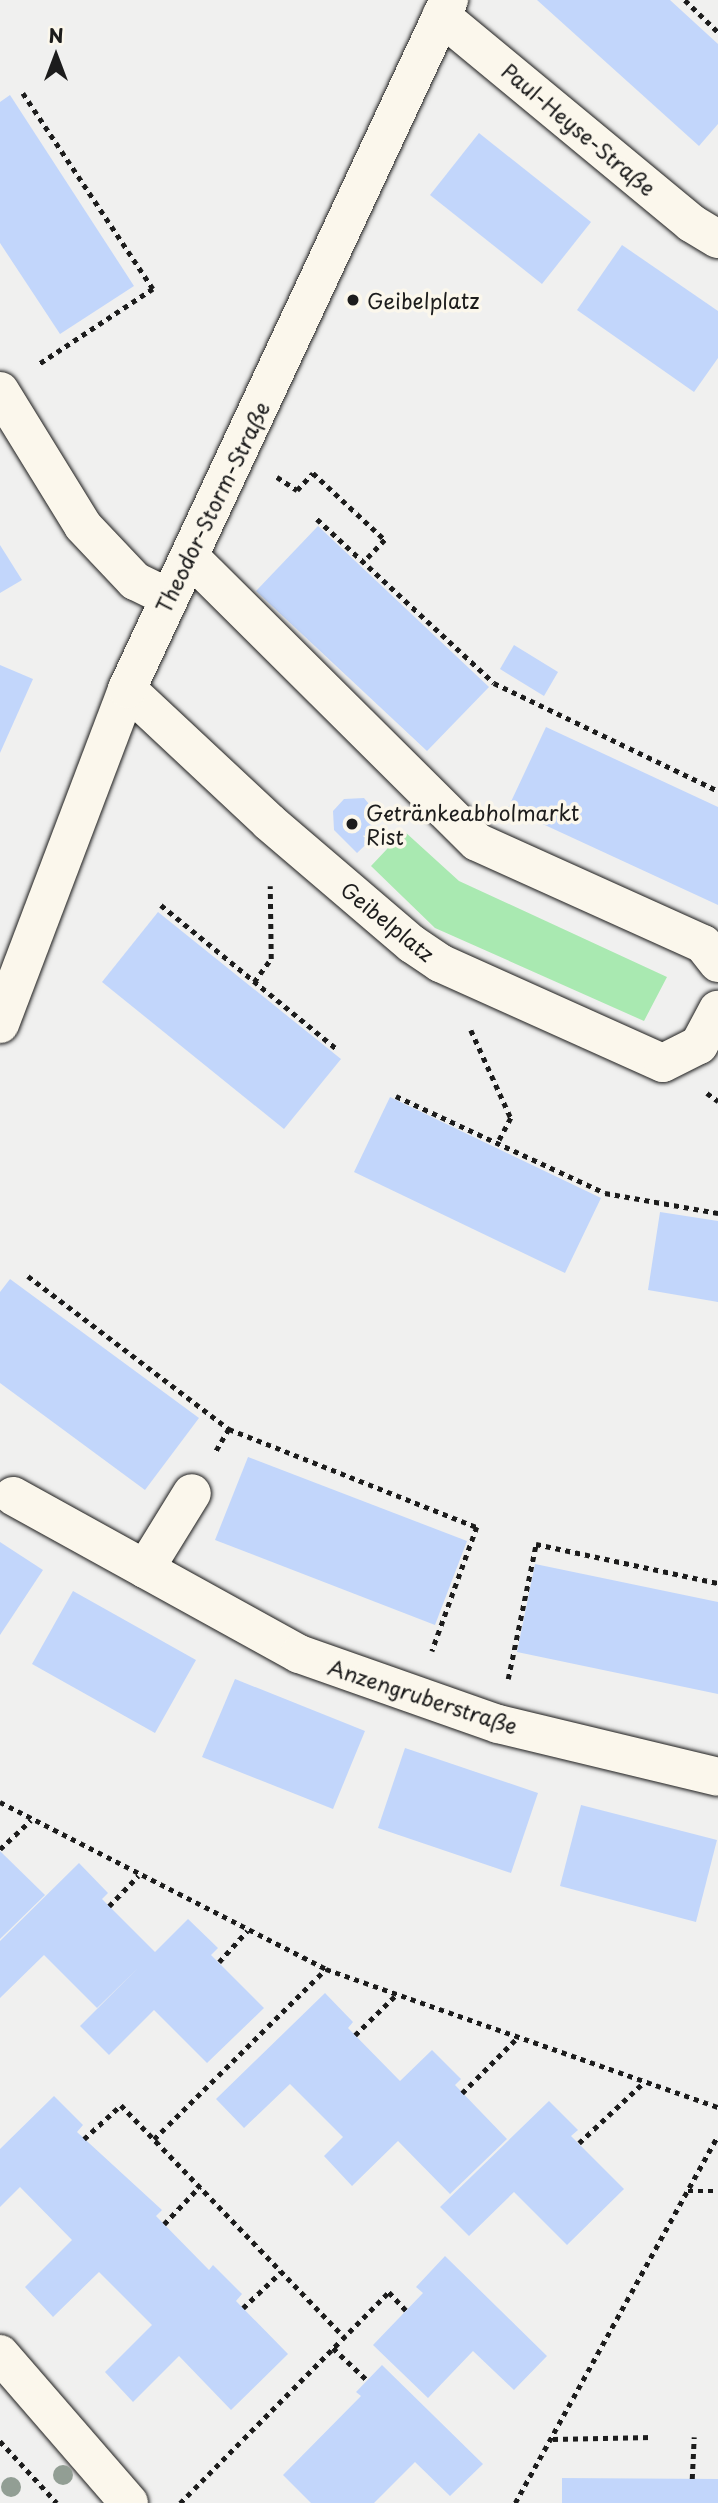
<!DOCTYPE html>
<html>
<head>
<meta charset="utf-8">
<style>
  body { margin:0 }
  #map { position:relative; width:718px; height:2503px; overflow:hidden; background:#f0f0ef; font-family:"Playpen Sans",sans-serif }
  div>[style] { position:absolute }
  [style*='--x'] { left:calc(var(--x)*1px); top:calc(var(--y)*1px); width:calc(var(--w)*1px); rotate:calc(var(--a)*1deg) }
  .green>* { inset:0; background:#a9e9b1 }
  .building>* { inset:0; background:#c2d6fb }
  .path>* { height:4.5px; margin-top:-2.25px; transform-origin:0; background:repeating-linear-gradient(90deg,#1c1c1c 0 5px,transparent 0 10px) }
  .roads { filter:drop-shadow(0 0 2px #1c1c1c) drop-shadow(0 0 2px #1c1c1c) }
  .minor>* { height:38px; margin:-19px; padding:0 19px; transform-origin:19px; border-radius:19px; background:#fbf7ec }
  .trees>* { width:20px; height:20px; margin:-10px; border-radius:50%; background:#929e94 }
  .dots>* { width:19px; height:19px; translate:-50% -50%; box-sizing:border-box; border:4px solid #fbf7ec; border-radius:50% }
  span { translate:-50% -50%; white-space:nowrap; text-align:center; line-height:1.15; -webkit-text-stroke:7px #fbf7ec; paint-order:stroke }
  .street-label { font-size:21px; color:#1c1c1c }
  .poi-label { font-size:21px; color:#1c1c1c }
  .left { translate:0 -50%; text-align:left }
  .north { position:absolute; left:21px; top:21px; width:70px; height:70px; -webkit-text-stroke:5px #fbf7ec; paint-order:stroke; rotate:0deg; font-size:19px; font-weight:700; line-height:28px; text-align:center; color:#1c1c1c }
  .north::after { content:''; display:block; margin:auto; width:24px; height:32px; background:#1c1c1c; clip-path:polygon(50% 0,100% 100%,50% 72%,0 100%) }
</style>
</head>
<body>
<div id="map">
  <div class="green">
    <i style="clip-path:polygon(404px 831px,459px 881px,667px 977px,644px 1021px,435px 928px,371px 866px)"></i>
  </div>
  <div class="building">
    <i style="clip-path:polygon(537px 0,670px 0,718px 44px,718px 124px,699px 146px)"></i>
    <i style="clip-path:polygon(10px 95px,134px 286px,60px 334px,0 243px,0 102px)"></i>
    <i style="clip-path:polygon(479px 133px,591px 222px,542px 284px,430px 195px)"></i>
    <i style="clip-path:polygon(622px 245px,718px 311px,718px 358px,694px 392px,577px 310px)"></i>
    <i style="clip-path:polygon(318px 526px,489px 687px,427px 751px,256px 591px)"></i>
    <i style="clip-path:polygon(0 545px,22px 580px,0 593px)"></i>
    <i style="clip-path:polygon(514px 645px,558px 672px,544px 696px,500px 669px)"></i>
    <i style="clip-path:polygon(0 665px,33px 679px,0 753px)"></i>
    <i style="clip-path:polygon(546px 727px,718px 807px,718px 905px,508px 808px)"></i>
    <i style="clip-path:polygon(364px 798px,373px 809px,364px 817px,378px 833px,357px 853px,334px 830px,333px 811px,344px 799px)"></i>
    <i style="clip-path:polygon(158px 912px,341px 1059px,284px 1129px,102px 982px)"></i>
    <i style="clip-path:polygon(390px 1097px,601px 1198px,565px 1273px,354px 1172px)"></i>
    <i style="clip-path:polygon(660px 1212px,718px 1221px,718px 1302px,648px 1290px)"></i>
    <i style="clip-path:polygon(10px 1279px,199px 1418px,145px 1490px,0 1383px,0 1292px)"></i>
    <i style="clip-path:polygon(248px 1457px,467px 1541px,435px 1625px,215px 1540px)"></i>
    <i style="clip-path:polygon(0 1542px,43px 1570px,0 1635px)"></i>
    <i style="clip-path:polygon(535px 1564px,718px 1602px,718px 1694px,517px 1652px)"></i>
    <i style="clip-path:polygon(73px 1591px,196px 1660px,155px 1733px,32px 1664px)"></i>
    <i style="clip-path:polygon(235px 1679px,365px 1731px,333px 1809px,202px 1757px)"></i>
    <i style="clip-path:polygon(405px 1748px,538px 1793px,511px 1873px,378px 1828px)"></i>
    <i style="clip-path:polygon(581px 1805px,717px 1840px,696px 1922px,560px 1886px)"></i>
    <i style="clip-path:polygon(0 1851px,45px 1895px,0 1939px)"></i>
    <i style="clip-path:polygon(79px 1863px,108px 1893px,102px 1899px,155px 1952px,188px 1919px,218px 1948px,211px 1955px,264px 2008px,207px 2063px,154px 2010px,109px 2055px,80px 2026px,138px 1968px,97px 2008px,44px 1955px,0 1998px,0 1941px)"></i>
    <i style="clip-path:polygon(325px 1993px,353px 2022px,348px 2028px,400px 2081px,432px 2050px,461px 2079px,455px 2085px,507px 2139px,450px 2194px,398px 2141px,352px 2186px,324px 2156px,343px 2137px,290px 2084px,244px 2128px,216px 2099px)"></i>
    <i style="clip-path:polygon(54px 2096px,83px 2125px,77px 2132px,162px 2210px,156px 2216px,209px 2270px,213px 2265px,242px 2294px,236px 2301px,288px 2354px,231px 2410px,179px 2356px,133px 2402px,105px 2372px,152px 2325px,99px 2272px,53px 2317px,25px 2287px,72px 2240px,20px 2187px,0 2207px,0 2149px)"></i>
    <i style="clip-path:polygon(549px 2101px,578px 2130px,571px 2136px,624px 2189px,567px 2245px,514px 2192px,469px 2236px,440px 2207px)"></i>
    <i style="clip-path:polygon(445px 2256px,547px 2356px,514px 2390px,473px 2351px,428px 2398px,373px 2345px,423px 2293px,416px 2287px)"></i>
    <i style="clip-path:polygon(382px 2365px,483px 2464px,450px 2496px,415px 2462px,374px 2503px,311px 2503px,283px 2475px,361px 2396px,356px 2392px)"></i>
    <i style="clip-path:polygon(562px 2478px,718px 2479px,718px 2503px,562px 2503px)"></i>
  </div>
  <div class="path">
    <i style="--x:685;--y:0;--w:46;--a:44.1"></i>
    <i style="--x:23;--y:93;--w:235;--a:56.4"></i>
    <i style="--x:153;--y:289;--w:138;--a:146.5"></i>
    <i style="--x:277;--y:477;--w:24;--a:33"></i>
    <i style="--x:297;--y:490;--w:23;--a:-47"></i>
    <i style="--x:313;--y:473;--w:98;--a:42.9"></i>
    <i style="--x:385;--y:540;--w:30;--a:134"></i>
    <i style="--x:317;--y:519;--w:241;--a:42.8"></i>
    <i style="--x:494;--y:683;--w:249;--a:25.7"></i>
    <i style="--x:161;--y:905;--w:229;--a:39.3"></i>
    <i style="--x:254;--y:982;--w:29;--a:-54"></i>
    <i style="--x:271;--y:959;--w:73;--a:-90.8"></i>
    <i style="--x:471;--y:1030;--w:97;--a:65.6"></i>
    <i style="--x:511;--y:1118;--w:27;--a:118"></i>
    <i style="--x:707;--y:1093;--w:14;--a:36"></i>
    <i style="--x:396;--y:1096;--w:230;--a:24.9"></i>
    <i style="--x:605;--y:1193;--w:115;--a:10"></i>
    <i style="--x:28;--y:1276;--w:253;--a:37.3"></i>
    <i style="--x:229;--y:1429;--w:28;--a:120"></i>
    <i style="--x:229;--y:1429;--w:267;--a:21.6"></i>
    <i style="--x:477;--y:1527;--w:132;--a:109.9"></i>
    <i style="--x:508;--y:1679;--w:138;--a:-78.3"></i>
    <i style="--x:536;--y:1544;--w:186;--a:12.1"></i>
    <i style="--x:0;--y:1802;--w:366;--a:27.1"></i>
    <i style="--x:326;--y:1969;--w:416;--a:19.4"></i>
    <i style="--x:0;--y:1849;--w:42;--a:-43.1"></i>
    <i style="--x:109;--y:1906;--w:42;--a:-46"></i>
    <i style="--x:219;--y:1962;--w:42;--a:-47.9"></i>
    <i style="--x:355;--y:2035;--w:56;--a:-44.3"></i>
    <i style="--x:462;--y:2093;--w:76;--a:-45"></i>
    <i style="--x:84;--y:2139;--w:50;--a:-42.6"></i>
    <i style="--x:121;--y:2105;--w:323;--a:46.1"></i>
    <i style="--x:154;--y:2139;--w:242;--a:-44.7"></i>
    <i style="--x:579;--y:2143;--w:86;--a:-43.1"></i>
    <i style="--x:688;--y:2191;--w:30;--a:0"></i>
    <i style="--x:164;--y:2224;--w:52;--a:-46.5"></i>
    <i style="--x:243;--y:2308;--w:52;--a:-43.5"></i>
    <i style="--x:333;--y:2348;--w:47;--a:43.3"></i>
    <i style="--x:553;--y:2439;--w:100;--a:-1.1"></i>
    <i style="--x:0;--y:2441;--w:84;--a:47.4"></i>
    <i style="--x:692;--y:2479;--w:42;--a:-87.3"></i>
    <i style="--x:180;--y:2503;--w:297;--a:-45.3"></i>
    <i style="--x:389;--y:2292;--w:25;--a:47"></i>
    <i style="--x:515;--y:2503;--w:419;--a:-61.1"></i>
  </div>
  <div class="roads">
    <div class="minor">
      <i style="--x:441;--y:16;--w:325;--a:39.6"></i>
      <i style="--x:691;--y:223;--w:31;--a:31"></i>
      <i style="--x:0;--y:391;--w:158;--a:58.4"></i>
      <i style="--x:83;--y:526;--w:76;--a:46.6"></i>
      <i style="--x:135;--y:581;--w:37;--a:26"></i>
      <i style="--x:190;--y:557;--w:404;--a:44.8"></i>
      <i style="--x:477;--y:842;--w:248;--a:24.3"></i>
      <i style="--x:703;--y:944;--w:24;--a:52"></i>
      <i style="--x:127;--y:689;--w:195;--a:43.1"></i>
      <i style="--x:269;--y:822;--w:188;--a:40.5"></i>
      <i style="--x:412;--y:944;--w:34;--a:34"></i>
      <i style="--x:440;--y:963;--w:244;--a:24.2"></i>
      <i style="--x:663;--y:1063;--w:40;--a:-26.6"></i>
      <i style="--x:699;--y:1045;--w:40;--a:-62"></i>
      <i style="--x:0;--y:1024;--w:358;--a:-69.2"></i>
      <i style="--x:127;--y:689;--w:761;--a:-64.95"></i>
      <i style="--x:13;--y:1496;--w:327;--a:28.9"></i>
      <i style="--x:299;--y:1654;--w:211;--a:19.4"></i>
      <i style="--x:498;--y:1724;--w:226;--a:13.5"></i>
      <i style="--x:145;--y:1569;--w:89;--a:-58.3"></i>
      <i style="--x:0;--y:2354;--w:197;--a:49.1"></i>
    </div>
  </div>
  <div class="trees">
    <i style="left:63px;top:2475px"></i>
    <i style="left:11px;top:2487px"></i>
  </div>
  <div class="dots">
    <i style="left:353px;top:300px;background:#1c1c1c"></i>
    <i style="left:352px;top:824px;background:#1c1c1c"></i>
  </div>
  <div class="street-label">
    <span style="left:579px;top:129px;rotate:40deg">Paul-Heyse-Straße</span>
    <span style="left:212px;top:507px;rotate:-64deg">Theodor-Storm-Straße</span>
    <span style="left:388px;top:921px;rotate:39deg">Geibelplatz</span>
    <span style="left:423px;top:1696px;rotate:18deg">Anzengruberstraße</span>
  </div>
  <div class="poi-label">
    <span class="left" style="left:367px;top:300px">Geibelplatz</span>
    <span class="left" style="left:366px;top:824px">Getränkeabholmarkt<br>Rist</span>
  </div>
  <div class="north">N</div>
</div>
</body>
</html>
